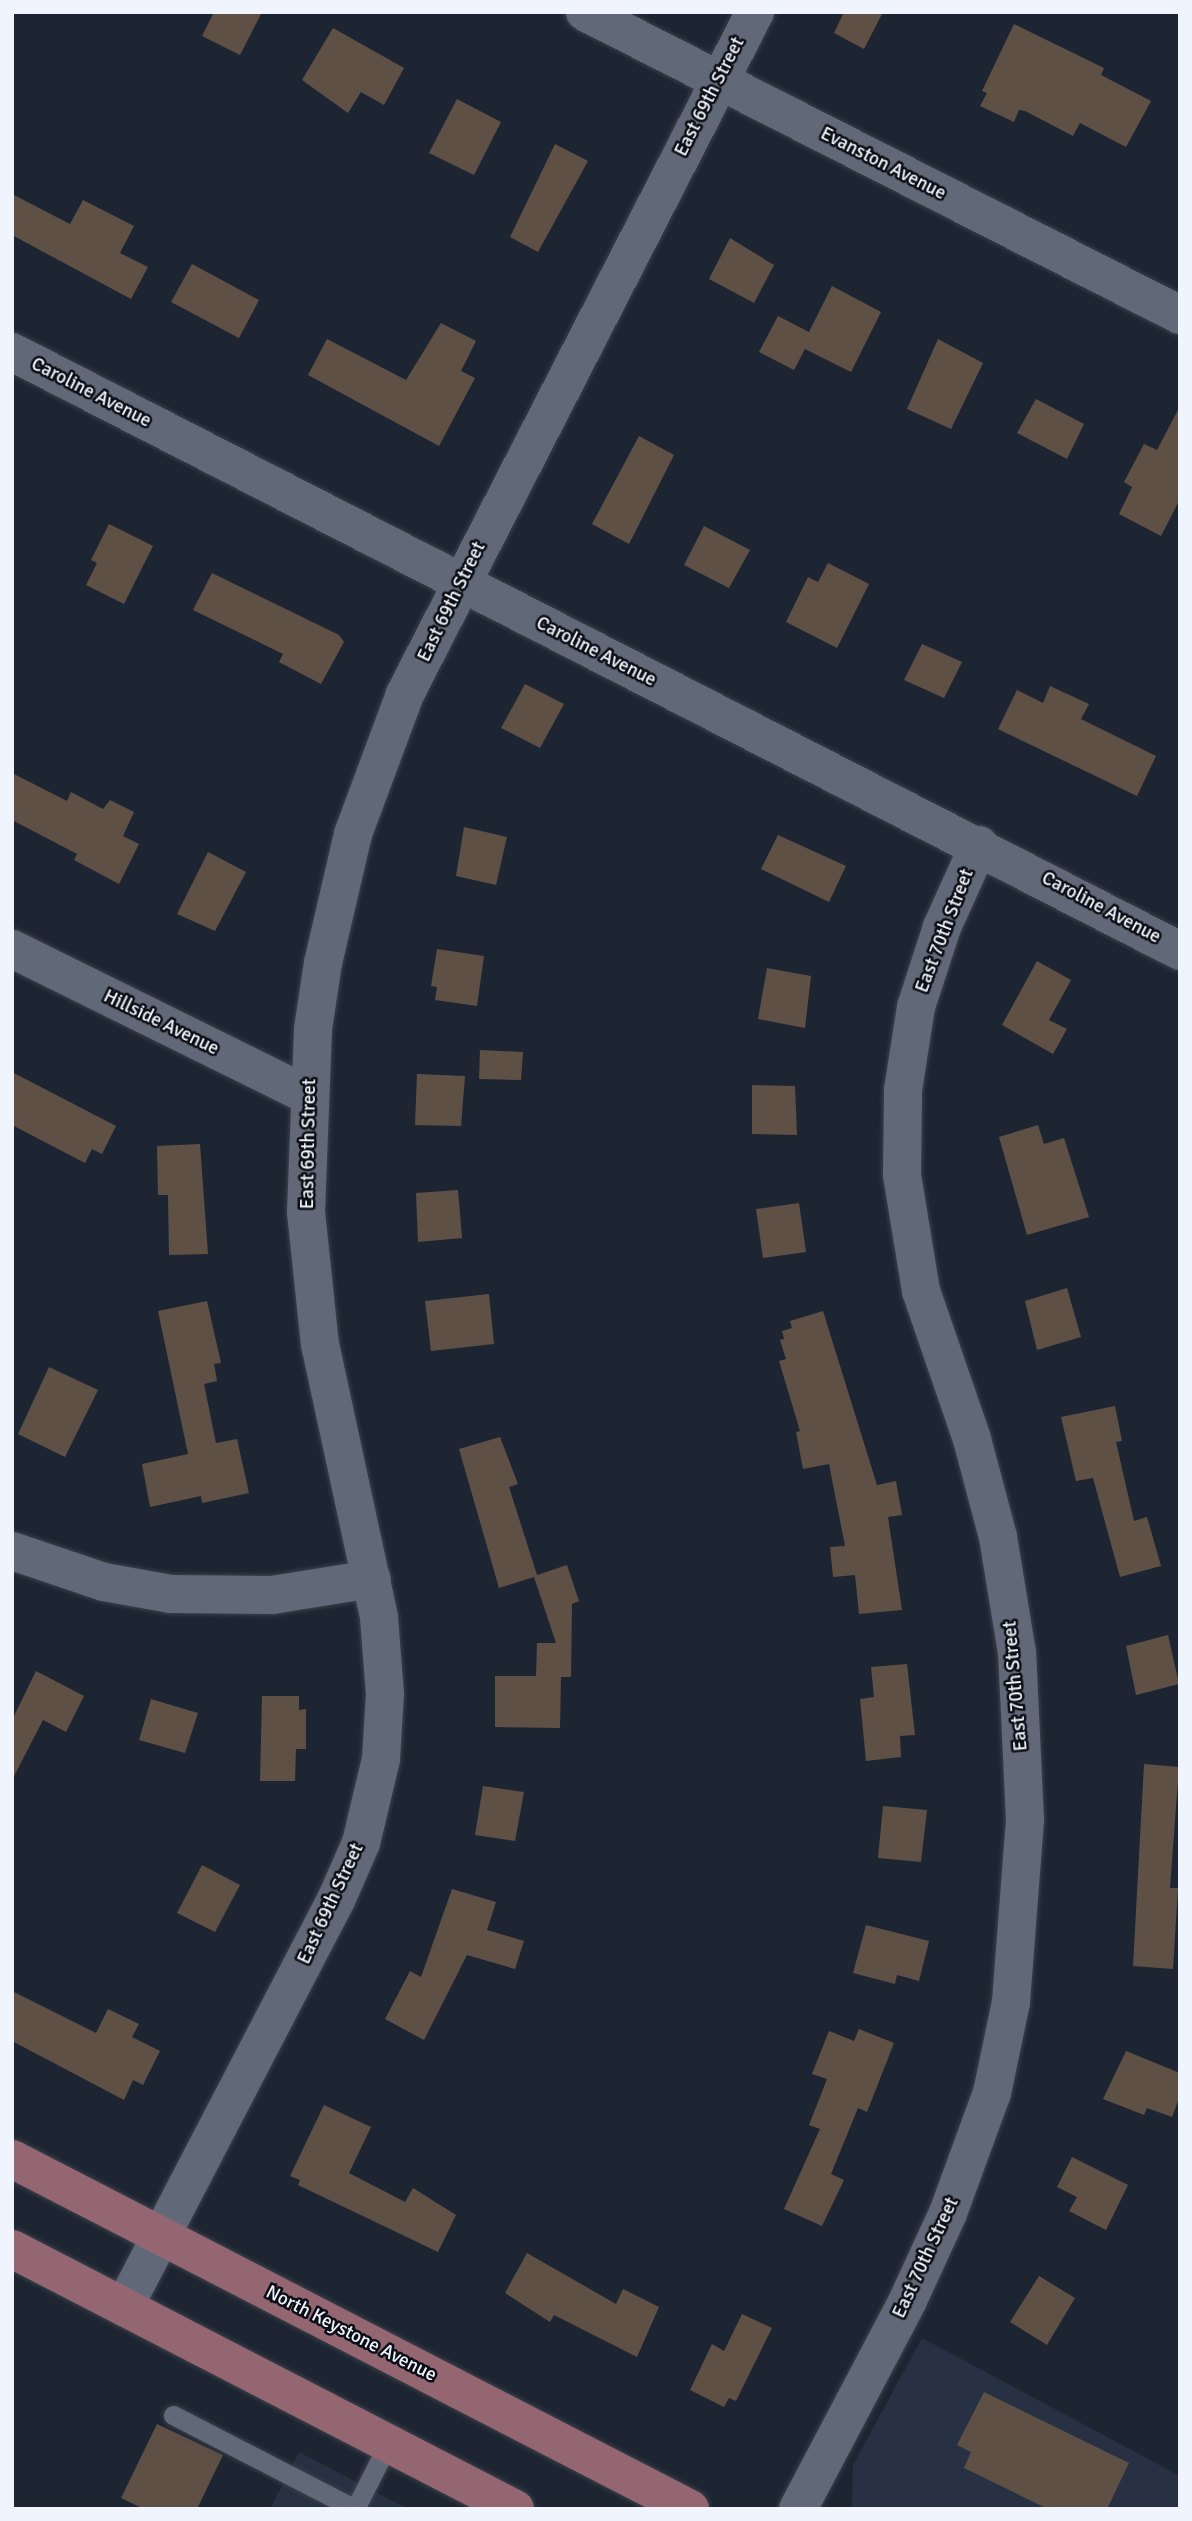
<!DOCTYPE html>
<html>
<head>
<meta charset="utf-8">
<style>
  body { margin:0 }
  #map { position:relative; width:1192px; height:2521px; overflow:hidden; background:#1e2532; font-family:Signika,sans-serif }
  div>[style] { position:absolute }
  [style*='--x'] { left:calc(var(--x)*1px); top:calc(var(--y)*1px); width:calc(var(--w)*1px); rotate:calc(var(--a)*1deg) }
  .built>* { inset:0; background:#273143 }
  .building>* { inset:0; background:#5f5046 }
  .roads { filter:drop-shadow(0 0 2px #3b414b) drop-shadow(0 0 2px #3b414b) }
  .lane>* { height:19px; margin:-9.5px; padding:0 9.5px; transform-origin:9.5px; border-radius:9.5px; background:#616978 }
  .street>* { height:38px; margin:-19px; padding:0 19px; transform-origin:19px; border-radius:19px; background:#616978 }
  .primary>* { height:38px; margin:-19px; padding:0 19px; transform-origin:19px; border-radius:19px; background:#946671 }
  span { translate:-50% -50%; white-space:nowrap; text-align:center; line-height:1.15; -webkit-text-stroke:5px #0b0e14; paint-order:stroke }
  .street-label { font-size:19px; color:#eff4fd }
  .frame { position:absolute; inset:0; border:14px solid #eff4fd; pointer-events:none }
</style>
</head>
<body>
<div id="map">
  <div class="built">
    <i style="clip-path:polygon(922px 2338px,1180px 2476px,1180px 2509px,852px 2509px,853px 2465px)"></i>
    <i style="clip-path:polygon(299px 2452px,408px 2509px,270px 2509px)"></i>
  </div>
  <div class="building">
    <i style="clip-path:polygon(214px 12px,262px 12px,240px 55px,202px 36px)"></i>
    <i style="clip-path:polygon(844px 12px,883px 12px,864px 49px,834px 33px)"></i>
    <i style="clip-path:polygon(1014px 24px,1104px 68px,1101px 75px,1151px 101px,1126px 147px,1080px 123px,1073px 136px,1025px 111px,1019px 110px,1014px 122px,980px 106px,987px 93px,982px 91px)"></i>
    <i style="clip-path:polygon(333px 28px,404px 68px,384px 105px,361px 92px,348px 113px,302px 80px)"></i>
    <i style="clip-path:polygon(457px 99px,501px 122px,474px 175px,429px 153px)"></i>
    <i style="clip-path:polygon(555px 144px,588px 161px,538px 252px,510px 237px)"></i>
    <i style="clip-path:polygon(12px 194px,70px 224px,83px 200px,134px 226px,120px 253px,148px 267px,131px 299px,12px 235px)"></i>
    <i style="clip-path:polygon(730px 238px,774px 265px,754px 303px,709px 279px)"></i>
    <i style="clip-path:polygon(192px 264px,259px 300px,239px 338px,171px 302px)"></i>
    <i style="clip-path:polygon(832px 286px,881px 312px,851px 372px,805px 349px,794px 370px,759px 352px,778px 316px,809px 332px)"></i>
    <i style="clip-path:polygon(441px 323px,476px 341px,461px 371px,475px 378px,439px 446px,308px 375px,327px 339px,406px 380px)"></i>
    <i style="clip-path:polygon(938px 339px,983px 363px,951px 429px,907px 409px)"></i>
    <i style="clip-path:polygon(1036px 399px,1084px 424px,1067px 459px,1017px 433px)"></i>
    <i style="clip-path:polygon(1180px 406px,1180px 499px,1161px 536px,1119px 514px,1132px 487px,1124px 482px,1144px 444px,1157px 450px)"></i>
    <i style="clip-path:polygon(639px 436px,674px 455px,629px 544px,592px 524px)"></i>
    <i style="clip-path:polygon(109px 524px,153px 546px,124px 604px,86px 585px,97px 563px,91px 560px)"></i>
    <i style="clip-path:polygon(704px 526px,750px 550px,729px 588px,684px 565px)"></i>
    <i style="clip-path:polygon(828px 563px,869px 584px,837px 648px,786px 622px,808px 577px,818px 582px)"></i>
    <i style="clip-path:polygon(212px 573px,339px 635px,344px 642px,321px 684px,279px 662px,283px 654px,193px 610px)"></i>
    <i style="clip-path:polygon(922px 644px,962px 662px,944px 698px,904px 680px)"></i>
    <i style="clip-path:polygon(525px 684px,564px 704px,540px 748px,501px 728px)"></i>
    <i style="clip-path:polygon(1050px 686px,1089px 704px,1081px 719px,1156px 756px,1137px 796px,998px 729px,1017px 690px,1043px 703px)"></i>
    <i style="clip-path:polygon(12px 773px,67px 801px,71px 792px,103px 809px,110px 800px,134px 812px,123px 836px,139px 844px,119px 884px,74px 860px,77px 854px,12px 820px)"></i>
    <i style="clip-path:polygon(464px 827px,507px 837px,496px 885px,456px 876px)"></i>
    <i style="clip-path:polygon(778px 835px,846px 866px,829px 902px,761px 869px)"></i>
    <i style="clip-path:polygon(208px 852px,246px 872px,215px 931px,177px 914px)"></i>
    <i style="clip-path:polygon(437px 949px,484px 956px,477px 1006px,435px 1000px,437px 987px,431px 986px)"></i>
    <i style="clip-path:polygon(1037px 961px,1071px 980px,1049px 1020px,1067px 1029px,1053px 1054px,1002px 1025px)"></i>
    <i style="clip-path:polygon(767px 968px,811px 976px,805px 1028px,758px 1019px)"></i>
    <i style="clip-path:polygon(480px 1050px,523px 1052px,521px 1080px,479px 1079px)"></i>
    <i style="clip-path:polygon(12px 1072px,116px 1126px,102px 1154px,92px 1149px,85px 1163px,12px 1125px)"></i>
    <i style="clip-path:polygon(417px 1074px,465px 1076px,461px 1126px,415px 1125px)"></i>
    <i style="clip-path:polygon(752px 1085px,795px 1086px,797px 1135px,752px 1134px)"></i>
    <i style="clip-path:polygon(1038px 1125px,1044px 1144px,1064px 1138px,1089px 1217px,1027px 1235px,999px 1137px)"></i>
    <i style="clip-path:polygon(200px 1144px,208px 1254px,169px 1255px,168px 1195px,158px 1195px,157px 1146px)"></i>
    <i style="clip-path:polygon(458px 1190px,462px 1238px,418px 1242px,416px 1193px)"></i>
    <i style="clip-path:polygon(799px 1203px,806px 1252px,763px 1258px,756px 1209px)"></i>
    <i style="clip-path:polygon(1067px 1288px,1081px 1337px,1037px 1350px,1025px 1301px)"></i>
    <i style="clip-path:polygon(489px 1294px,494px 1344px,431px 1351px,425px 1301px)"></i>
    <i style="clip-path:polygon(207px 1301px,221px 1363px,214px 1364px,217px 1381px,204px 1384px,216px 1443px,237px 1439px,249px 1493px,202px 1503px,201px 1496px,150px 1507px,142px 1464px,188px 1454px,158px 1311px)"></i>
    <i style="clip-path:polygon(823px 1311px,877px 1485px,896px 1481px,902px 1515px,888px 1517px,902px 1610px,859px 1614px,855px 1575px,833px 1577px,830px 1547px,845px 1546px,829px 1464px,803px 1469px,796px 1432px,800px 1431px,779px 1361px,786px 1359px,780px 1340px,784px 1339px,782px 1331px,792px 1328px,790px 1321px)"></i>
    <i style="clip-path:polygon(49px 1367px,98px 1390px,65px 1457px,18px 1434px)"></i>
    <i style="clip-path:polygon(1115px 1406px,1122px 1441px,1116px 1442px,1134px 1521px,1147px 1517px,1161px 1566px,1120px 1577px,1093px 1478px,1076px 1481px,1061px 1417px)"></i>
    <i style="clip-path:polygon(500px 1437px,518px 1484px,509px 1487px,537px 1575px,567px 1565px,579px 1601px,572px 1604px,571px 1677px,561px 1677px,560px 1728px,495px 1727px,495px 1676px,536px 1676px,537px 1643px,556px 1643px,534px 1577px,499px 1588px,459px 1449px)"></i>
    <i style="clip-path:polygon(1168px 1635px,1179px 1684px,1136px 1695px,1126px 1646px)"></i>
    <i style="clip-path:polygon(907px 1664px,915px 1735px,900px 1736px,901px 1757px,866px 1761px,860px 1699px,874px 1697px,871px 1667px)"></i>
    <i style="clip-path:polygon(36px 1671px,84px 1696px,66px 1732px,43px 1720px,13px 1778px,12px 1720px)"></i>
    <i style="clip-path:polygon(262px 1696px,299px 1696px,299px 1710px,306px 1709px,306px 1749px,296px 1749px,295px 1781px,260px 1781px)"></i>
    <i style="clip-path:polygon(151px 1699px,198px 1713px,185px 1753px,139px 1740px)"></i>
    <i style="clip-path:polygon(1144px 1764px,1179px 1767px,1170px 1888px,1178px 1888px,1173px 1969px,1133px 1966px)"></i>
    <i style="clip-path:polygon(483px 1786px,524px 1792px,515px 1841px,475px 1835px)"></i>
    <i style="clip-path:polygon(883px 1806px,927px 1810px,921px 1862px,878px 1858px)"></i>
    <i style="clip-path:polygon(202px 1865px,240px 1885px,215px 1932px,177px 1913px)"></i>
    <i style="clip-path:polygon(452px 1889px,496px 1902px,487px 1930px,524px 1941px,515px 1969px,467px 1955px,424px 2040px,385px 2019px,410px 1971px,421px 1977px)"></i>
    <i style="clip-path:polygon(866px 1925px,929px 1941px,919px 1981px,897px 1975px,895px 1984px,853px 1973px)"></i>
    <i style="clip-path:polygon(12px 1991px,96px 2033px,108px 2009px,139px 2024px,132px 2037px,160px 2051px,143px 2085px,133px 2080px,124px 2100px,12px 2041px)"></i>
    <i style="clip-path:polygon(859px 2029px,894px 2043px,867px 2112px,858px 2108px,831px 2174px,844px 2180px,822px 2226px,784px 2209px,820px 2129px,809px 2125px,827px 2079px,812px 2074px,829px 2031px,854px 2041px)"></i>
    <i style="clip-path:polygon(1126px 2051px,1180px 2073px,1180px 2096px,1172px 2117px,1147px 2108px,1144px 2115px,1103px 2099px)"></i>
    <i style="clip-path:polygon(324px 2105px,371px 2127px,349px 2173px,405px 2202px,413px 2188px,456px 2215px,438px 2252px,298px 2185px,300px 2180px,290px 2176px)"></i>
    <i style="clip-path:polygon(1072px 2157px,1128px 2185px,1106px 2230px,1069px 2211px,1077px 2197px,1057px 2187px)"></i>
    <i style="clip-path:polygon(527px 2253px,616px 2304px,623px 2289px,659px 2307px,637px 2357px,554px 2315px,550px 2322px,505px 2293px)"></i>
    <i style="clip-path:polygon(1039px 2276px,1075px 2298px,1047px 2345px,1010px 2322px)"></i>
    <i style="clip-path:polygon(742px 2314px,772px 2328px,736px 2401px,729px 2398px,724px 2407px,690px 2390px,712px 2344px,724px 2351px)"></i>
    <i style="clip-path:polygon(984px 2392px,1129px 2463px,1107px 2509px,1048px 2509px,964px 2468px,971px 2452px,957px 2445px)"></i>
    <i style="clip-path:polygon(157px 2424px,223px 2455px,197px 2509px,144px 2509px,121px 2498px)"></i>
  </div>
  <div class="roads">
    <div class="lane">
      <i style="--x:173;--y:2415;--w:205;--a:27.3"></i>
      <i style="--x:355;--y:2509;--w:73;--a:-63.1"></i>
    </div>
    <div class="street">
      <i style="--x:585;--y:12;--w:668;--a:26.99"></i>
      <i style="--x:12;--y:352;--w:1313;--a:27.15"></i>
      <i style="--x:12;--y:949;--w:331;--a:26.3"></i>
      <i style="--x:12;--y:1551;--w:97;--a:18.6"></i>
      <i style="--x:104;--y:1582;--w:68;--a:10.2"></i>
      <i style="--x:171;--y:1594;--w:101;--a:0.6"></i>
      <i style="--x:272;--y:1595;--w:101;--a:-9.1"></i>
      <i style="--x:124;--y:2307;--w:459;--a:-62.5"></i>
      <i style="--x:336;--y:1900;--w:62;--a:-66.3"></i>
      <i style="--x:361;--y:1843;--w:86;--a:-76.6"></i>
      <i style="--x:381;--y:1759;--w:65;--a:-86.5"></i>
      <i style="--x:385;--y:1694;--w:77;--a:-94.5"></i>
      <i style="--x:379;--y:1617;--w:278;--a:-102.2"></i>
      <i style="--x:320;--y:1345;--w:134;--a:-96"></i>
      <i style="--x:306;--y:1212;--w:183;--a:-87.8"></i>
      <i style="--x:313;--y:1029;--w:67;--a:-81.4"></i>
      <i style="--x:323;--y:963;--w:132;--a:-76.9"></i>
      <i style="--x:353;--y:834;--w:149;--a:-69.6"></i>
      <i style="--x:405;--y:694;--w:767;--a:-62.83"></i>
      <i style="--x:798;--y:2509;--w:236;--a:-62.2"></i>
      <i style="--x:908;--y:2300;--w:96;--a:-65.3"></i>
      <i style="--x:948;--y:2213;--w:128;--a:-69.9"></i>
      <i style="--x:992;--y:2093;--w:93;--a:-78.2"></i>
      <i style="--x:1011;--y:2002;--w:183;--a:-85.6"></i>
      <i style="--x:1025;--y:1820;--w:167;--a:-92.7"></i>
      <i style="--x:1017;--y:1653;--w:118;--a:-99.3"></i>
      <i style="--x:998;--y:1537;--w:101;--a:-104.9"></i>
      <i style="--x:972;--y:1439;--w:157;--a:-109"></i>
      <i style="--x:921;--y:1291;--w:118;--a:-99.3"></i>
      <i style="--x:902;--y:1175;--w:85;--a:-89.3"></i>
      <i style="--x:903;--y:1090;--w:84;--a:-81.1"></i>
      <i style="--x:916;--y:1007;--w:84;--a:-72"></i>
      <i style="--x:942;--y:927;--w:90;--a:-65.7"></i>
    </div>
    <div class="primary">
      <i style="--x:12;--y:2159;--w:763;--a:27.3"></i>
      <i style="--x:12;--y:2249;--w:566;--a:27.33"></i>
    </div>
  </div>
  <div class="street-label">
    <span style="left:710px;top:97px;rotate:-63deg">East 69th Street</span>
    <span style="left:883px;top:164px;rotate:27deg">Evanston Avenue</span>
    <span style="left:91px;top:393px;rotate:27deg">Caroline Avenue</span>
    <span style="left:452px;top:602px;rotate:-64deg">East 69th Street</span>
    <span style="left:596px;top:652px;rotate:27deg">Caroline Avenue</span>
    <span style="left:1101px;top:908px;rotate:28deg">Caroline Avenue</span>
    <span style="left:945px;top:931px;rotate:-69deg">East 70th Street</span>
    <span style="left:161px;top:1023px;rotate:26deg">Hillside Avenue</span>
    <span style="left:309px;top:1144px;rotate:-89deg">East 69th Street</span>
    <span style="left:1016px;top:1686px;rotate:-95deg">East 70th Street</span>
    <span style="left:331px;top:1904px;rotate:-65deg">East 69th Street</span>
    <span style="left:926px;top:2258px;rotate:-65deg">East 70th Street</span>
    <span style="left:351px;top:2334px;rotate:27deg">North Keystone Avenue</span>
  </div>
  <div class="frame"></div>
</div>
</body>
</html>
